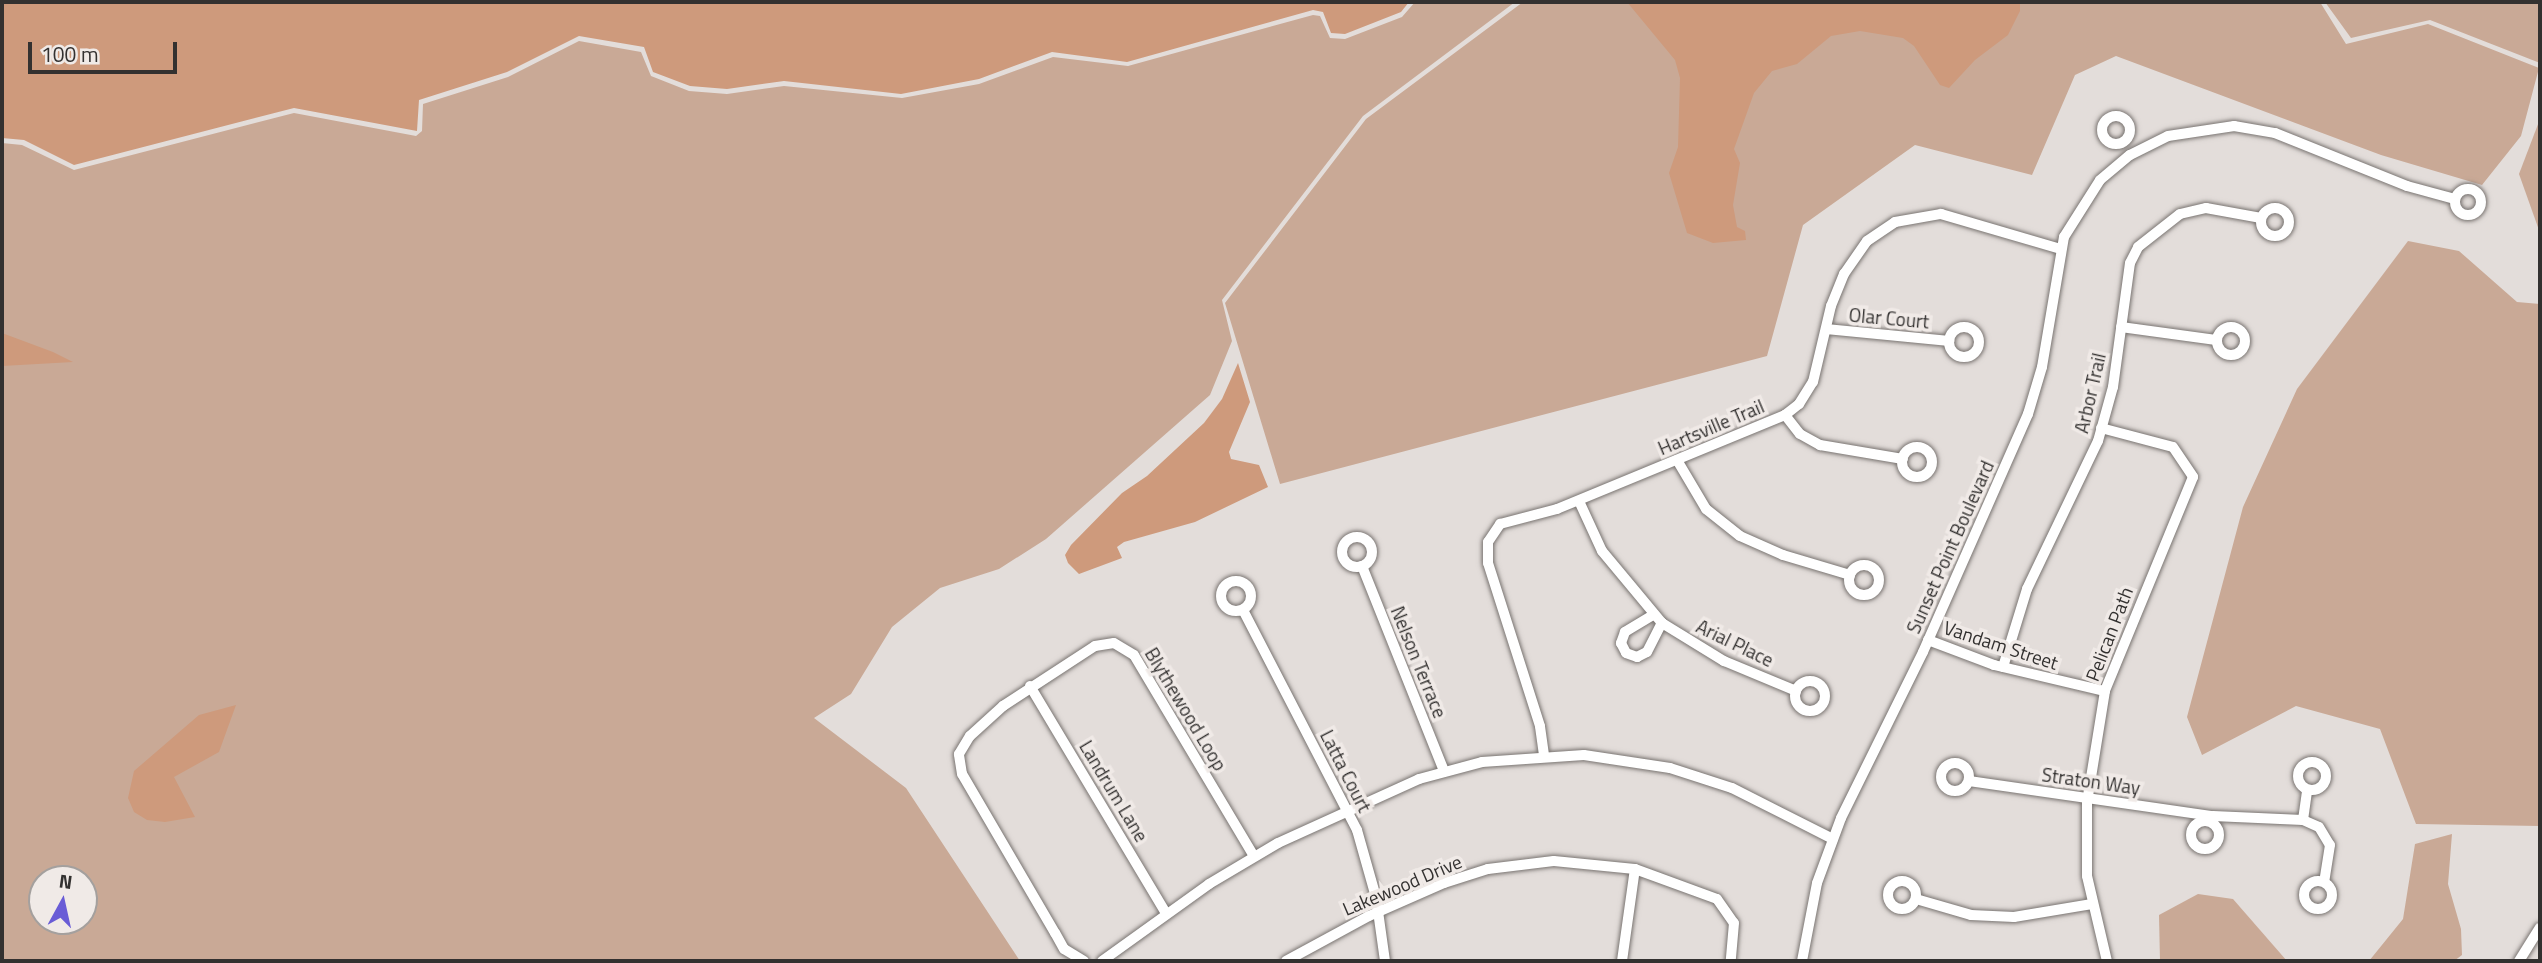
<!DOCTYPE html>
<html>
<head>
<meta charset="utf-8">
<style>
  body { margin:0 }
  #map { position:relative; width:2542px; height:963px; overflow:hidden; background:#e3ddda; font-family:"Titillium Web",sans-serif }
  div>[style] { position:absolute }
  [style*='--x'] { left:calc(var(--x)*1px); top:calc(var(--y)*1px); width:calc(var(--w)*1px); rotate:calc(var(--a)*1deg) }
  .green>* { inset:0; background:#c9a996 }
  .water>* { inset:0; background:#ce9a7c }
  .roads { filter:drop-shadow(0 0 2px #797471) drop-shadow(0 0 2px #797471) }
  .minor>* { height:10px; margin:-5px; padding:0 5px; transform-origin:5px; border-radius:5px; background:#fff }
  .minor>.ring { margin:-5px; padding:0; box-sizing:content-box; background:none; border:10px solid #fff; border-radius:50% }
  span { translate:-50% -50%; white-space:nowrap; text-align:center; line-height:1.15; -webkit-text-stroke:7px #f0eae7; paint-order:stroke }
  .street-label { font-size:19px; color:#333130 }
  .frame { position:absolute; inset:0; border:4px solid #333130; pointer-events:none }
  .north { position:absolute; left:28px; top:865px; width:70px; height:70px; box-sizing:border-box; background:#f0eae7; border:2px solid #a4a09e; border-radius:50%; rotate:8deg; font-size:19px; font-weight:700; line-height:28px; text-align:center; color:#333130 }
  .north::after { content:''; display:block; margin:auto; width:24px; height:32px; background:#695cd6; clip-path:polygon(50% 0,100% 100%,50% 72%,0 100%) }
  .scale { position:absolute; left:28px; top:42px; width:149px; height:32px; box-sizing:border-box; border:4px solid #333130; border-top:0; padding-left:9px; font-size:21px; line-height:24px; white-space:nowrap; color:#333130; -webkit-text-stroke:5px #f0eae7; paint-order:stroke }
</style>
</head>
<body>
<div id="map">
  <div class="green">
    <i style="clip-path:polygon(evenodd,1415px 2px,1515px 2px,1363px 116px,1222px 300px,1232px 341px,1210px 395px,1046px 539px,999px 569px,940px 588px,892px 627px,851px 694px,814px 718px,906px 788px,1020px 961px,2px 961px,2px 143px,22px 145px,74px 170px,294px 113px,416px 136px,422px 131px,423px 104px,508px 77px,579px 41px,641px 52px,651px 76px,689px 91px,727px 94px,784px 86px,902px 98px,979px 84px,1053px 57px,1128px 66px,1313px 15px,1320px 16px,1330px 38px,1345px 39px,1402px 17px,1415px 2px,42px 879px,84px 879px,84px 921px,42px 921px,42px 879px)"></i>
    <i style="clip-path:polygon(1523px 2px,2320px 2px,2346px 44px,2428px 24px,2539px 68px,2521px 136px,2482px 185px,2381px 155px,2116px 56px,2075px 75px,2032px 175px,1915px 145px,1803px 225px,1767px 356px,1280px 484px,1225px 303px,1366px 119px)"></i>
    <i style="clip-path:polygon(2325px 2px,2540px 2px,2540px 63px,2430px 20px,2351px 38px)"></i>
    <i style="clip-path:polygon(2540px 119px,2540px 233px,2519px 174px)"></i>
    <i style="clip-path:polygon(2408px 241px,2459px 251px,2517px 302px,2540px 304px,2540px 826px,2416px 824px,2380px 729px,2296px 706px,2202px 755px,2187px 717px,2243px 507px,2297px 389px)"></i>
    <i style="clip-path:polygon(2452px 834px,2448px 884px,2461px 929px,2462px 955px,2454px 961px,2369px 961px,2403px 919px,2415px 844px)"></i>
    <i style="clip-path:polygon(2198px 894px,2233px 899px,2287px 961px,2160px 961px,2159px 915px)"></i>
  </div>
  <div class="water">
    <i style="clip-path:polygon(2px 2px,1409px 2px,1401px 12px,1345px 34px,1331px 33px,1323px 12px,1313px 10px,1127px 62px,1052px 52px,979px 79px,901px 94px,784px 81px,727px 89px,690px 86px,653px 72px,644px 47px,579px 36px,507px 72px,419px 100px,417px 131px,294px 108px,74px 165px,24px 140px,2px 138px)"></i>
    <i style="clip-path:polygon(1627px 2px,2020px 2px,2020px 11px,2008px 35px,1975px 60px,1949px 88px,1940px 85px,1914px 46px,1903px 38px,1860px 31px,1831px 36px,1797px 64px,1772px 71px,1754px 93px,1734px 149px,1740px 163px,1733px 205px,1737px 227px,1745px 231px,1746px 240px,1713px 243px,1687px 233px,1669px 173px,1678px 147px,1680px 78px,1675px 60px)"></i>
    <i style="clip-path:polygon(2px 333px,53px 352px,73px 362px,2px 366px)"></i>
    <i style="clip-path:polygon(1238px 363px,1250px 402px,1229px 452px,1231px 459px,1259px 465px,1268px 487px,1195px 522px,1124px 542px,1117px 547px,1122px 558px,1079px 574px,1068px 563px,1065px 555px,1071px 545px,1122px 493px,1147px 476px,1204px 423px,1222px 399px)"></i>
    <i style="clip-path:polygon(236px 705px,219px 752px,174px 777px,195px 817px,165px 822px,147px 820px,134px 812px,128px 798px,134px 771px,199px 715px)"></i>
  </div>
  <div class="roads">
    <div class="minor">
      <i class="ring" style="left:2102px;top:116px;width:18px;height:18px"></i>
      <i class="ring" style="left:2455px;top:189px;width:16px;height:16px"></i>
      <i class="ring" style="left:2261px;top:208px;width:18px;height:18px"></i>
      <i class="ring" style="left:2217px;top:327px;width:18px;height:18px"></i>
      <i style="--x:2121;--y:327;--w:96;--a:7.8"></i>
      <i class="ring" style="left:1949px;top:327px;width:20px;height:20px"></i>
      <i style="--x:1826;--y:329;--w:124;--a:5.6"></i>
      <i style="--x:1785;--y:415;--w:24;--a:52"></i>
      <i style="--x:1800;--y:434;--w:23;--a:29"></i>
      <i style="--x:1820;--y:445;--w:84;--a:9.6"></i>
      <i style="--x:2101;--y:428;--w:74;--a:14.8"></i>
      <i style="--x:2173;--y:447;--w:36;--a:56"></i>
      <i style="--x:2193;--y:477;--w:231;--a:112.4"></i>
      <i style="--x:2105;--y:691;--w:112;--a:99.2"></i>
      <i style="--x:2087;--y:802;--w:74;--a:90"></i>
      <i style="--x:2087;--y:876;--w:87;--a:76.8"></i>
      <i class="ring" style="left:1902px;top:447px;width:20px;height:20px"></i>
      <i style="--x:1677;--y:460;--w:57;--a:59.4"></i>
      <i style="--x:1706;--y:509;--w:43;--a:38.5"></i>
      <i style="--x:1740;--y:536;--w:47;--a:23.8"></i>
      <i style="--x:1783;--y:555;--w:70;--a:16.6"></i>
      <i style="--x:1579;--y:501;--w:55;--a:65.3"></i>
      <i style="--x:1602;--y:551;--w:94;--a:50.2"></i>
      <i style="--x:1662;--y:623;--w:73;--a:31.5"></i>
      <i style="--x:1724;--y:661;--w:78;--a:22.6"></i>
      <i class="ring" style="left:1342px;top:537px;width:20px;height:20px"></i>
      <i class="ring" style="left:1849px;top:565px;width:20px;height:20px"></i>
      <i style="--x:1362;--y:566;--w:221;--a:68.2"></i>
      <i class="ring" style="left:1221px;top:581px;width:20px;height:20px"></i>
      <i style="--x:1243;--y:610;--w:248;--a:62.6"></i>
      <i style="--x:1357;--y:830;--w:70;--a:74.2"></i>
      <i style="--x:1376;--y:897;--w:65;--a:82"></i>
      <i style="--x:1653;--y:615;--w:33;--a:149"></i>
      <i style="--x:1625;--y:632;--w:12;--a:110"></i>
      <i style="--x:1621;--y:643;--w:11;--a:63"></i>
      <i style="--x:1626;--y:653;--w:12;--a:20"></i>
      <i style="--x:1637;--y:657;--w:11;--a:-27"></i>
      <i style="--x:1647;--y:652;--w:33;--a:-63"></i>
      <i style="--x:1928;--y:640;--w:71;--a:20.7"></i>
      <i style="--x:1994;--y:665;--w:114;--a:13.2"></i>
      <i style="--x:2003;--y:667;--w:82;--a:-72.9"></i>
      <i style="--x:2027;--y:589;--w:164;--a:-64.4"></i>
      <i style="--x:2098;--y:441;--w:56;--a:-74.5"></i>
      <i style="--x:2113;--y:387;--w:125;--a:-82.2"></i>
      <i style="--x:2130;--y:263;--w:18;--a:-63"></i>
      <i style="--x:2138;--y:247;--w:53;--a:-38.2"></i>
      <i style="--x:2180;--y:214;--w:27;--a:-13"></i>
      <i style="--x:2206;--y:208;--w:56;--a:10.3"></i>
      <i class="ring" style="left:1795px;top:681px;width:20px;height:20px"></i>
      <i style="--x:1030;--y:686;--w:265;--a:59.1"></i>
      <i style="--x:1544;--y:755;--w:29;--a:-98"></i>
      <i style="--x:1540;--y:726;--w:171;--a:-107.7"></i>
      <i style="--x:1488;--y:563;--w:21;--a:-90"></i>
      <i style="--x:1488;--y:542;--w:22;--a:-56"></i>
      <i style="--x:1500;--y:524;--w:59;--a:-14.7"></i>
      <i style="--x:1557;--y:509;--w:247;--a:-22.4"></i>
      <i style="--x:1785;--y:415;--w:18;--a:-38"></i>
      <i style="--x:1799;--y:404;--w:26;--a:-58"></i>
      <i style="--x:1813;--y:382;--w:78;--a:-76.7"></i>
      <i style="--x:1831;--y:306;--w:35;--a:-68"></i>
      <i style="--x:1844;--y:274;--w:40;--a:-55.1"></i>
      <i style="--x:1867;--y:241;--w:34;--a:-34"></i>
      <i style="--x:1895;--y:222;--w:47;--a:-9.9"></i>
      <i style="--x:1941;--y:214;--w:125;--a:16.3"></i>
      <i class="ring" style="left:2298px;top:762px;width:18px;height:18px"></i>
      <i class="ring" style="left:1941px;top:763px;width:18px;height:18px"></i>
      <i style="--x:1969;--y:781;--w:246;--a:8.2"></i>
      <i style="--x:2213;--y:816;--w:90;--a:2.5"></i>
      <i style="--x:2303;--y:820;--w:17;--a:24"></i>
      <i style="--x:2319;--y:827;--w:21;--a:59"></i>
      <i style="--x:2330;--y:845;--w:37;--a:99"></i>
      <i style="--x:2303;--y:820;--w:30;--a:-82"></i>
      <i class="ring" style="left:2191px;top:821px;width:18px;height:18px"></i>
      <i class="ring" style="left:2304px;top:881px;width:18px;height:18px"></i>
      <i class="ring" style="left:1888px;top:881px;width:18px;height:18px"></i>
      <i style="--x:1916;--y:899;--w:57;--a:16.2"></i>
      <i style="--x:1971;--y:915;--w:43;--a:2.7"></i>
      <i style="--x:2014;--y:917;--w:79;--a:-9.5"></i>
      <i style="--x:1084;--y:961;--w:23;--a:-149"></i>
      <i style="--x:1064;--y:949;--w:18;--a:-119"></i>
      <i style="--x:1055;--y:933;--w:184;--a:-120.3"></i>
      <i style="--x:962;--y:774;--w:20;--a:-99"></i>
      <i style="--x:959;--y:754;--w:21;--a:-59"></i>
      <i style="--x:970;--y:736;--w:45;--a:-42.3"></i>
      <i style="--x:1003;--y:706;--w:110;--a:-33.1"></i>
      <i style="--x:1095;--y:646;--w:19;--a:-9"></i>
      <i style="--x:1114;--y:643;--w:23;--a:31"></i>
      <i style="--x:1134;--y:655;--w:234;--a:59.2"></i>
      <i style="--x:1102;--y:961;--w:132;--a:-35.7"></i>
      <i style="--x:1209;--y:884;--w:80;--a:-30.7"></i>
      <i style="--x:1278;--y:843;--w:155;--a:-24.4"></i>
      <i style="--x:1419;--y:779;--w:65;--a:-15.1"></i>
      <i style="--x:1482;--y:762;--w:102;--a:-3.9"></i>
      <i style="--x:1584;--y:755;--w:87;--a:8.6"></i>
      <i style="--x:1670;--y:768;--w:65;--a:17.9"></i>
      <i style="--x:1732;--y:788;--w:113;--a:26.8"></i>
      <i style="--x:1286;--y:961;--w:94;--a:-28.5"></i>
      <i style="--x:1369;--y:916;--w:82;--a:-23.7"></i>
      <i style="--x:1444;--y:883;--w:46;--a:-17.7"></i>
      <i style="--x:1488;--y:869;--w:66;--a:-6.9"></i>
      <i style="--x:1554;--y:861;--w:81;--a:5.6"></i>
      <i style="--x:1635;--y:869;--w:87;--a:20.1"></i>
      <i style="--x:1717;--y:899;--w:29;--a:55"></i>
      <i style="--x:1734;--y:923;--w:38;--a:95"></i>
      <i style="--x:1622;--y:961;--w:93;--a:-82"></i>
      <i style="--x:1802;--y:961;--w:79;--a:-79.1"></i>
      <i style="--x:1817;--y:883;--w:69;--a:-69.7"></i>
      <i style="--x:1841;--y:818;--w:185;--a:-63.7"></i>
      <i style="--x:1923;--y:652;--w:260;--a:-66.2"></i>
      <i style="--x:2028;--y:414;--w:49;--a:-73.4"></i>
      <i style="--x:2042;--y:367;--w:132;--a:-80.4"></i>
      <i style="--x:2064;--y:237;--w:67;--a:-57.7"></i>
      <i style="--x:2100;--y:180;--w:39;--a:-40"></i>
      <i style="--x:2130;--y:155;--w:42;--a:-26.6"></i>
      <i style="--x:2168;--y:136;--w:67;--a:-8.6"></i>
      <i style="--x:2234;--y:126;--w:42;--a:9.7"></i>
      <i style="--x:2275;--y:133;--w:142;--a:21.9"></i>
      <i style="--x:2407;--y:186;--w:50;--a:15.2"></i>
      <i style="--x:2519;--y:961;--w:39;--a:-58"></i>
    </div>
  </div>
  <div class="street-label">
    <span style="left:1889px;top:318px;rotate:5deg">Olar Court</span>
    <span style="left:2090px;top:393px;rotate:-77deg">Arbor Trail</span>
    <span style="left:1711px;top:427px;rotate:-23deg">Hartsville Trail</span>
    <span style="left:1950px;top:547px;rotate:-66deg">Sunset Point Boulevard</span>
    <span style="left:2109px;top:634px;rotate:-69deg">Pelican Path</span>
    <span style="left:1735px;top:643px;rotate:26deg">Arial Place</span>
    <span style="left:2001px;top:645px;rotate:18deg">Vandam Street</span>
    <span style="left:1419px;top:662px;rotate:68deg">Nelson Terrace</span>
    <span style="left:1186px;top:709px;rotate:59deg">Blythewood Loop</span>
    <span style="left:1346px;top:771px;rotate:63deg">Latta Court</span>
    <span style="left:2091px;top:781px;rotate:8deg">Straton Way</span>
    <span style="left:1114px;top:791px;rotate:59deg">Landrum Lane</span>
    <span style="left:1402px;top:885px;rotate:-23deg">Lakewood Drive</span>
  </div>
  <div class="frame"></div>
  <div class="north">N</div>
  <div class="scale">100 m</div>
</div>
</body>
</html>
